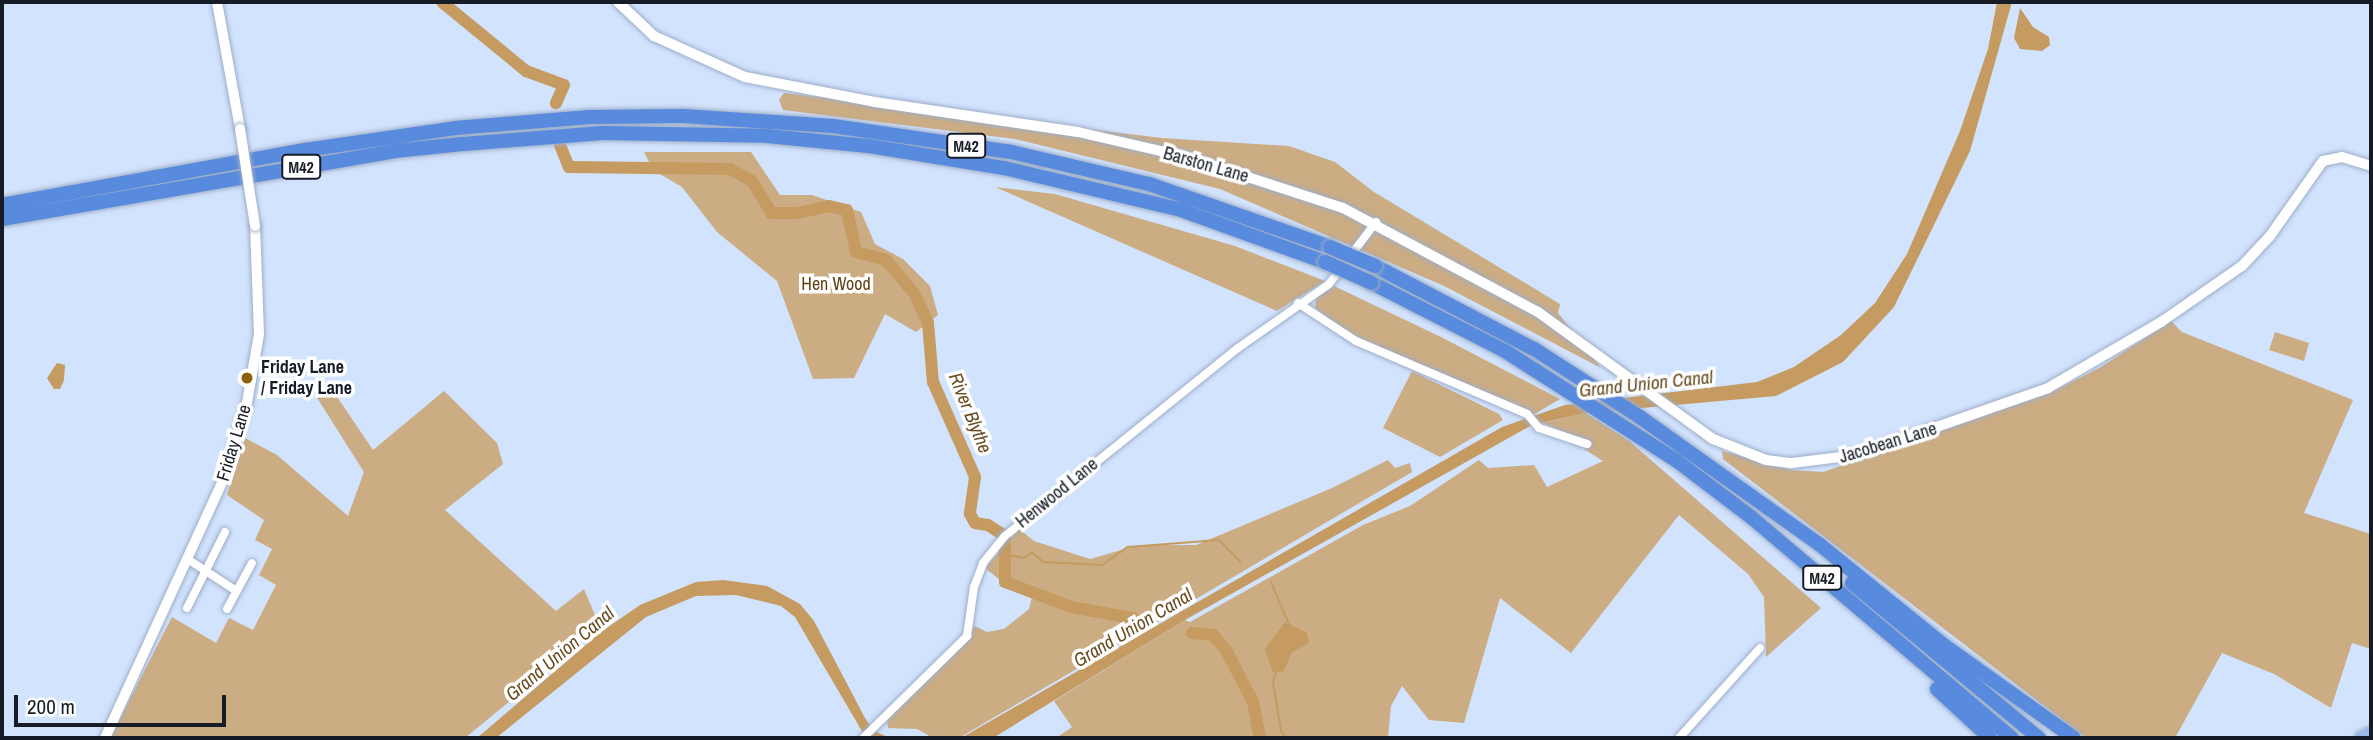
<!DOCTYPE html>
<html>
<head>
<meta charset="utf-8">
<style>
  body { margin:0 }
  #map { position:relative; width:2373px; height:740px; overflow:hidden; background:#d2e3fe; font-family:"Archivo Narrow",sans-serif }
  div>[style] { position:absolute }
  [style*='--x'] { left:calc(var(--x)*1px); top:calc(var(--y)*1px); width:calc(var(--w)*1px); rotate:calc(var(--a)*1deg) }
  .green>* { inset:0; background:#cbac83 }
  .water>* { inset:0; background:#c59b61 }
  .stream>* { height:2px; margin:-1px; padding:0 1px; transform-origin:1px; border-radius:1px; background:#c59b61 }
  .river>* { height:12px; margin:-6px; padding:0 6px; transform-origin:6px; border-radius:6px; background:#c59b61 }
  .roads { filter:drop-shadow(0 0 2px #9eaec8) drop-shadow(0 0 2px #9eaec8) }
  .minor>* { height:8px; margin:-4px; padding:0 4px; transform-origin:4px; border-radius:4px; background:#fff }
  .tertiary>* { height:10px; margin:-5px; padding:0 5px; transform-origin:5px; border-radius:5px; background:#fff }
  .primary>* { height:12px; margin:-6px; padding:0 6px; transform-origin:6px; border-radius:6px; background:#9bb9eb }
  .motorway>* { height:14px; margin:-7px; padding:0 7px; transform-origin:7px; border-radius:7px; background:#588ade }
  .bridges { filter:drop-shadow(0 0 2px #9eaec8) drop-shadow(0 0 2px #9eaec8) }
  .tertiary-bridge>* { height:10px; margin:-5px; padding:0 5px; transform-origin:5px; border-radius:5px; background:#fff }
  .motorway-bridge>* { height:14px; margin:-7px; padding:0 7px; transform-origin:7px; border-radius:7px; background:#588ade }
  .dots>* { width:19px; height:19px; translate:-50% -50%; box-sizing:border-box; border:4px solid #fff; border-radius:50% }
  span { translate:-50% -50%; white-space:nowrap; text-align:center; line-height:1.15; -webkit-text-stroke:7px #fff; paint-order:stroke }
  .shield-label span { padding:2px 5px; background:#fff; border:2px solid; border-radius:5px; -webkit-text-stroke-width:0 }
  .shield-label { font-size:16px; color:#161c26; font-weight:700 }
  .street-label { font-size:18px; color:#161c26 }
  .park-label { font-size:18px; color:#604316 }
  .poi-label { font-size:18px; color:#161c26; font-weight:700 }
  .left { translate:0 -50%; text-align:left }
  .water-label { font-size:19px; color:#6a4c20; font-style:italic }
  .frame { position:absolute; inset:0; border:4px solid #161c26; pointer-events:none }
  .scale { position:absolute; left:14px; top:695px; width:212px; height:32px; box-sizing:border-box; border:4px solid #161c26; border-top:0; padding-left:9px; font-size:21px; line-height:24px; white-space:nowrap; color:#161c26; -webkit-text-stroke:5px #fff; paint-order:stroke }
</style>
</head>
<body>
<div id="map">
  <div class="green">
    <i style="clip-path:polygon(784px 93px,1162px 138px,1289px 146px,1335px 162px,1374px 192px,1560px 304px,1558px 313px,1601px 368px,1444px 286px,1220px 189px,1015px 139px,783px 110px,779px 100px)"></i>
    <i style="clip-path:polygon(644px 152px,751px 152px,780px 195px,812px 195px,861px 212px,875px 244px,903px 259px,930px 286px,938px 315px,916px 332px,885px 314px,854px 378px,813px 379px,777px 281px,717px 232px,682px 187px,653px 170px)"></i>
    <i style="clip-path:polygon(995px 187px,1055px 194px,1235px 246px,1325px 281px,1277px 311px)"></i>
    <i style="clip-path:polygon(1334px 286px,1441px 337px,1560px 399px,1533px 415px,1357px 339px,1315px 308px,1316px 298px)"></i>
    <i style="clip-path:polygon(2171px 321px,2182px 332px,2353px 400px,2304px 513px,2371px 534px,2371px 649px,2352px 643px,2331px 708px,2274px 674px,2222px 653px,2175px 738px,2086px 738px,1723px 459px,1722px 451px,1791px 470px,1823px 472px,2052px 392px,2101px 367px)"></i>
    <i style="clip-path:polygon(2275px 332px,2309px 343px,2304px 361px,2269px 350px)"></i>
    <i style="clip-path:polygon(1412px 371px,1499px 414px,1503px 420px,1440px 457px,1383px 428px)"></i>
    <i style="clip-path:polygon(327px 382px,373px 450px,444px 391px,497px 443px,503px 464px,445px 510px,556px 611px,584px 589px,600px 627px,465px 738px,110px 738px,172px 617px,216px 643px,229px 618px,253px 630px,276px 585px,259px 575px,272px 549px,255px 540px,264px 520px,227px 495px,245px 438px,277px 455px,348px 516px,364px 472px,314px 393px)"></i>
    <i style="clip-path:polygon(1586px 413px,1628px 440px,1821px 608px,1766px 657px,1764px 597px,1748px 574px,1679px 515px,1571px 653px,1500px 598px,1464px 723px,1429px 720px,1402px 686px,1391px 706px,1388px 738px,1056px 738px,1072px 727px,1054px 701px,1185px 620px,1190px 622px,1363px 525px,1410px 506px,1479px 460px,1488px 468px,1534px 465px,1547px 487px,1603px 461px,1584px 449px,1588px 441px,1542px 423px)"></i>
    <i style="clip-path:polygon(1388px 460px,1395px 468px,1410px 463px,1412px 472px,959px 738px,933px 738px,917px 729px,888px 728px,887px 720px,975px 626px,987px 632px,1004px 629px,1029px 609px,1032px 597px,1015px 592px,985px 568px,1019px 529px,1034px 541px,1090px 559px,1139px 545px,1196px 545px,1332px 488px)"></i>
  </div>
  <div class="water">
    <i style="clip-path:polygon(1997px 2px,2012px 2px,1970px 151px,1894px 307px,1843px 362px,1776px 396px,1586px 413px,1532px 425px,1185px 620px,993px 738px,961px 738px,1502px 427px,1565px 405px,1757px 382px,1794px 367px,1841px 335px,1875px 303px,1907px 254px,1960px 131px,1988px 49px)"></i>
    <i style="clip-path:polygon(2020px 8px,2033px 27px,2049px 37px,2050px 45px,2042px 51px,2020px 49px,2014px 38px)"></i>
    <i style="clip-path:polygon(57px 363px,65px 365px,64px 380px,60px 389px,54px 389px,47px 378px)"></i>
    <i style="clip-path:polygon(723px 580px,767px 586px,800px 604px,814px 621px,865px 718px,874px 731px,890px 738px,866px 738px,795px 617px,781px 606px,736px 595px,696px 596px,646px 617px,496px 738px,477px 738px,601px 632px,640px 605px,696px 582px)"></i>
    <i style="clip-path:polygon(1285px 622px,1307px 633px,1309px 643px,1292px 652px,1284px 671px,1273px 673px,1265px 649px)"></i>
  </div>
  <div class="stream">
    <i style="--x:1006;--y:555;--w:18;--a:9"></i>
    <i style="--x:1024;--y:558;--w:10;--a:-37"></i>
    <i style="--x:1032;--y:552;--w:15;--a:42"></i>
    <i style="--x:1043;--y:562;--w:59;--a:2.9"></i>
    <i style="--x:1102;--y:565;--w:32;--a:-35"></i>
    <i style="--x:1128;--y:547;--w:91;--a:-4.4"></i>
    <i style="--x:1219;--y:540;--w:30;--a:45"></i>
    <i style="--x:1271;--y:582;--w:49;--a:67.1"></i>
    <i style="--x:1276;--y:672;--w:10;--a:107"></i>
    <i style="--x:1273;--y:682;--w:50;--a:80.7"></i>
    <i style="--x:1281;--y:731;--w:9;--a:54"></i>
  </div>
  <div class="river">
    <i style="--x:442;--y:2;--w:109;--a:39.4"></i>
    <i style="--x:526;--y:71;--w:40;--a:20.2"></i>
    <i style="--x:564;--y:85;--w:20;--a:114"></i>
    <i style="--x:560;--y:145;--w:24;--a:68"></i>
    <i style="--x:569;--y:167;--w:161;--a:0.7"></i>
    <i style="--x:730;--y:169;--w:25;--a:29"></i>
    <i style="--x:752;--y:181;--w:37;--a:59"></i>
    <i style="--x:771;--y:213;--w:26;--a:0"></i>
    <i style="--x:797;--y:213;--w:33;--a:-12"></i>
    <i style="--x:829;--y:206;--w:18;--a:13"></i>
    <i style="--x:847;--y:210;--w:43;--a:77.9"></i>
    <i style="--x:856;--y:252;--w:31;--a:15"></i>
    <i style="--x:886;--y:260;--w:43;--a:49.7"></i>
    <i style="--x:914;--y:293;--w:33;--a:65"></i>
    <i style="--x:928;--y:323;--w:59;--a:85.2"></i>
    <i style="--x:933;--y:382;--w:104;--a:66.1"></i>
    <i style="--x:975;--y:477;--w:37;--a:98"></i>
    <i style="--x:970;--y:514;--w:10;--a:61"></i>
    <i style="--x:975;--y:523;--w:13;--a:9"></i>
    <i style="--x:988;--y:525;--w:20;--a:33"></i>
    <i style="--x:1005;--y:536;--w:46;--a:90"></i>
    <i style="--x:1005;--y:582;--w:71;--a:20.7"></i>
    <i style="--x:1071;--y:607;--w:63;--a:10.1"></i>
    <i style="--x:1192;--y:633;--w:21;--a:5"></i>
    <i style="--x:1213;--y:635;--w:20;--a:49"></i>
    <i style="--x:1226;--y:650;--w:59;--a:62.6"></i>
    <i style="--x:1253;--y:702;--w:37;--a:79"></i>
  </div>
  <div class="roads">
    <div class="minor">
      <i style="--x:1298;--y:303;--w:69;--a:33.2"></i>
      <i style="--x:1356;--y:341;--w:186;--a:23.1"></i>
      <i style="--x:1527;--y:414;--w:18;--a:49"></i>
      <i style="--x:1539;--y:428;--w:51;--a:18.4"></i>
      <i style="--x:189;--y:560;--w:55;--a:33.1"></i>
      <i style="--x:187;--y:608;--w:85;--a:-63.4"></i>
      <i style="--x:227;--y:609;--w:52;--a:-61.5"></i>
      <i style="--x:863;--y:738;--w:146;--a:-44.4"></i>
      <i style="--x:967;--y:636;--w:49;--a:-81.9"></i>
      <i style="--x:974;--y:587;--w:26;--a:-69"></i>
      <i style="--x:983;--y:563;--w:35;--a:-51"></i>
      <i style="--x:1005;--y:536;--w:299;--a:-38.9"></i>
      <i style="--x:1238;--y:348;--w:111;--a:-35.1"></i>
      <i style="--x:1329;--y:284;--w:78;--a:-52.8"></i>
      <i style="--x:1679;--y:738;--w:121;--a:-48"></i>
    </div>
    <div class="tertiary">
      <i style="--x:217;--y:2;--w:129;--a:79.7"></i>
      <i style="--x:618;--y:2;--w:50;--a:43.4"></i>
      <i style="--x:654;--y:36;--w:100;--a:24.3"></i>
      <i style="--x:745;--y:77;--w:132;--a:10.9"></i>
      <i style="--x:875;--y:102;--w:205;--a:8.4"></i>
      <i style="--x:1078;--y:132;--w:111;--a:13"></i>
      <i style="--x:1186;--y:157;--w:165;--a:18"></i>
      <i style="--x:1343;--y:208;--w:221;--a:28.1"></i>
      <i style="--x:1538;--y:312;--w:216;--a:36"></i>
      <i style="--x:1713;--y:439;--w:57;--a:21.6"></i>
      <i style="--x:1766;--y:460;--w:26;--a:7"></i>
      <i style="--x:1792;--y:463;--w:64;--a:-7.1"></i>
      <i style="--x:1856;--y:455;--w:203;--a:-19.2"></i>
      <i style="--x:2048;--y:388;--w:131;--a:-30.3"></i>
      <i style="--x:2161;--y:322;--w:98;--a:-34.7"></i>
      <i style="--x:2242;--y:266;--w:41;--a:-47"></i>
      <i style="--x:2270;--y:236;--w:92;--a:-54.8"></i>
      <i style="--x:2323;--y:161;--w:19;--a:-12"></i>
      <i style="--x:2342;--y:157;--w:30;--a:17"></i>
      <i style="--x:105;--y:738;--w:286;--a:-65.4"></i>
      <i style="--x:224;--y:478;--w:73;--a:-72.6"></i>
      <i style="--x:246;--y:408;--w:75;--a:-80"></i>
      <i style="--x:259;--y:334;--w:108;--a:-92.1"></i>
    </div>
    <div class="primary">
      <i style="--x:2361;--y:738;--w:11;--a:-27"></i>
    </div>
    <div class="motorway">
      <i style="--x:2;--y:205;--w:308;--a:-10.3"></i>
      <i style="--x:305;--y:150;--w:152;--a:-8.3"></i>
      <i style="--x:455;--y:128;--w:135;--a:-4.7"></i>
      <i style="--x:590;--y:117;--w:93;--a:-0.6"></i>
      <i style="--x:683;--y:116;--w:150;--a:3.8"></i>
      <i style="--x:833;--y:126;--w:180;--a:8.3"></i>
      <i style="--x:1011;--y:152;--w:142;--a:13.1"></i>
      <i style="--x:1149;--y:184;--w:192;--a:19.2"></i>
      <i style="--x:2;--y:219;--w:398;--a:-9.8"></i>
      <i style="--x:394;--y:151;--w:69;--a:-5.8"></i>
      <i style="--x:463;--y:144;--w:140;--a:-4.5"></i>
      <i style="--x:603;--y:133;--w:164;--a:1"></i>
      <i style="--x:767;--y:136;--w:102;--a:5.6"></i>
      <i style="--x:869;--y:146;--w:137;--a:9.3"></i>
      <i style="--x:1004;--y:168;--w:182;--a:13.3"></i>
      <i style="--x:1181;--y:210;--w:153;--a:19.9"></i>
      <i style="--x:1375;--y:266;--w:179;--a:27.6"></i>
      <i style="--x:1534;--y:349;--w:126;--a:32.7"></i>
      <i style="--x:1640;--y:417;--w:219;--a:35.4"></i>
      <i style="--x:1819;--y:544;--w:162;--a:39"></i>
      <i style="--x:1945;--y:646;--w:158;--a:35.5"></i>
      <i style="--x:1372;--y:283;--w:149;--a:27.1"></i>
      <i style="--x:1505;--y:351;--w:204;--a:32.6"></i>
      <i style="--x:1677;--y:461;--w:93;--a:37.1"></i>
      <i style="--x:1751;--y:517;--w:342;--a:40.3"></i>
      <i style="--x:1852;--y:583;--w:243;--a:39.7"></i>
      <i style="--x:1937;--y:689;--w:72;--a:42.8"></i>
    </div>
  </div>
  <div class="bridges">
    <div class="tertiary-bridge">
      <i style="--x:240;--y:129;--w:98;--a:81.2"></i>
    </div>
    <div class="motorway-bridge">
      <i style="--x:1330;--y:247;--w:49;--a:22.9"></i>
      <i style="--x:1325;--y:262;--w:51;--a:24.1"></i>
    </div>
  </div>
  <div class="dots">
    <i style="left:247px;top:378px;background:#8f600a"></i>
  </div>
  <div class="shield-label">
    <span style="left:966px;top:146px">M42</span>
    <span style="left:301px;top:167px">M42</span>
    <span style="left:1822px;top:578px">M42</span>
  </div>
  <div class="street-label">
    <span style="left:1206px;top:165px;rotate:16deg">Barston Lane</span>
    <span style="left:234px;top:443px;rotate:-73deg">Friday Lane</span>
    <span style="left:1888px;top:443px;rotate:-17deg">Jacobean Lane</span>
    <span style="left:1057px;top:493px;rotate:-39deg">Henwood Lane</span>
  </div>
  <div class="park-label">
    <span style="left:836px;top:284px">Hen Wood</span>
  </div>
  <div class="poi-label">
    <span class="left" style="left:261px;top:378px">Friday Lane<br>/ Friday Lane</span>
  </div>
  <div class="water-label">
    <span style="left:1646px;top:384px;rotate:-6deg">Grand Union Canal</span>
    <span style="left:970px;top:413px;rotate:68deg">River Blythe</span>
    <span style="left:1133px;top:628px;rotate:-31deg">Grand Union Canal</span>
    <span style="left:560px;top:654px;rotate:-40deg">Grand Union Canal</span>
  </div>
  <div class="frame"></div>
  <div class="scale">200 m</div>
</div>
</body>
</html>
